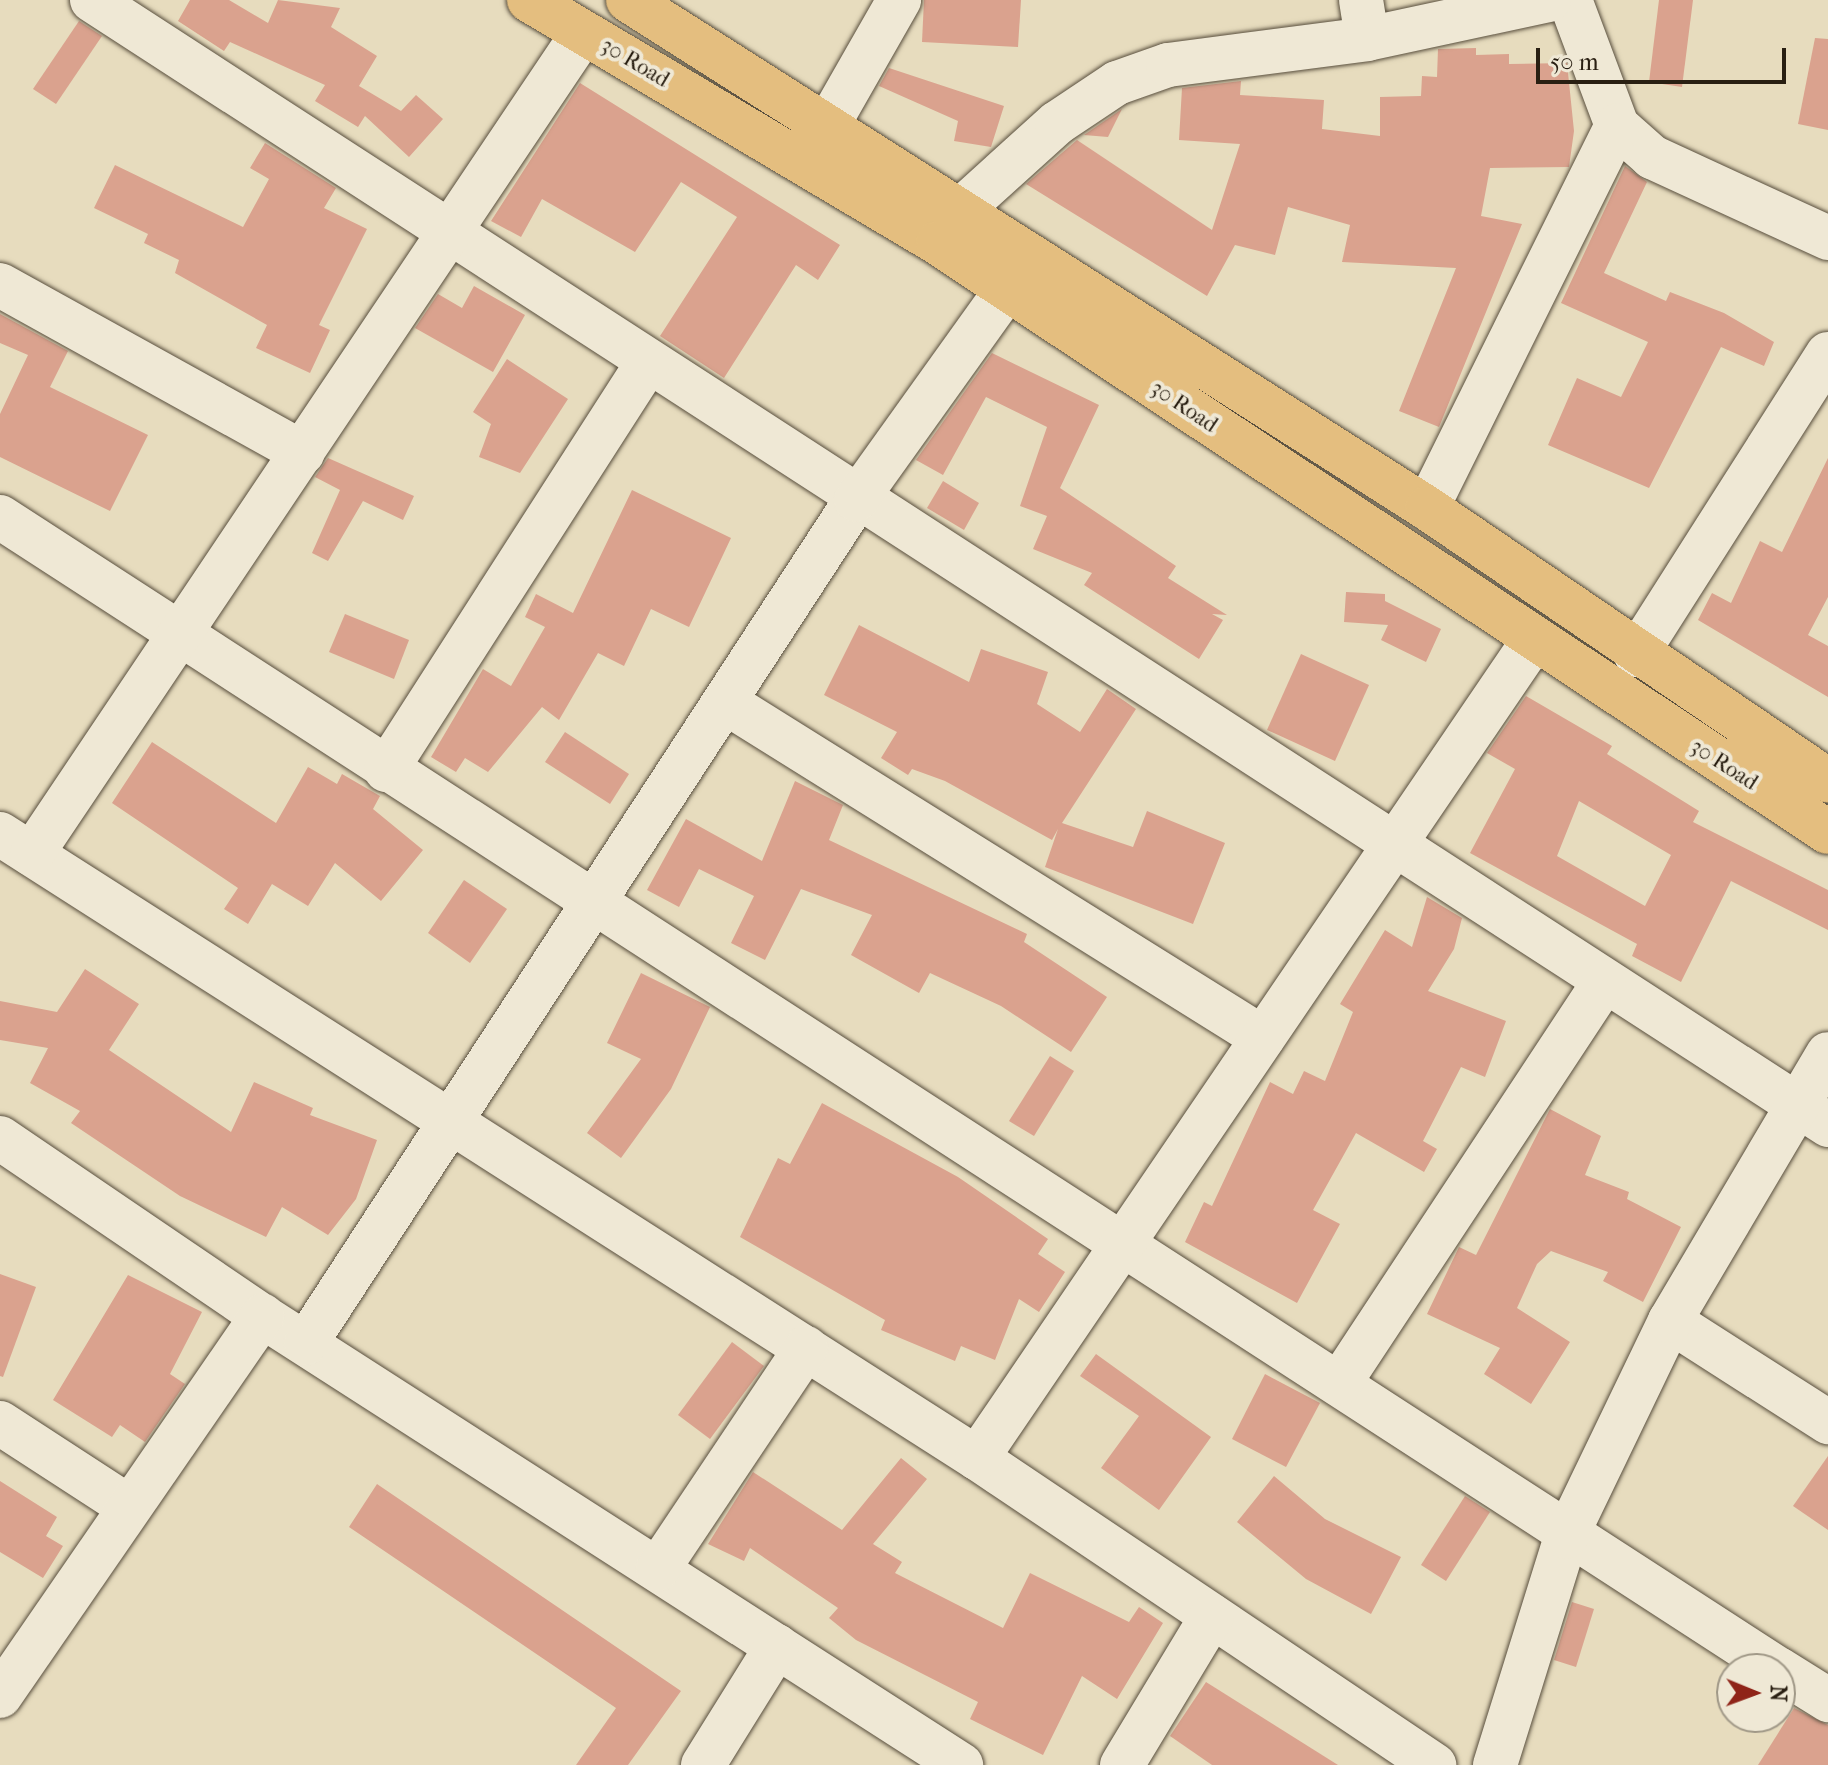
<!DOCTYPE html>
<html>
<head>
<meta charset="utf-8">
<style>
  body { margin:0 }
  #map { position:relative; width:1828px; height:1765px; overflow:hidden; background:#e7dcbe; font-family:"IM FELL French Canon",serif }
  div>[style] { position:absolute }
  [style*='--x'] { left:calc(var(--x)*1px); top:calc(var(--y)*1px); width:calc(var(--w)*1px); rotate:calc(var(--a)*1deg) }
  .building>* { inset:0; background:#daa28e }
  .roads { filter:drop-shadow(0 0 2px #584e3d) drop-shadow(0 0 2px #584e3d) }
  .minor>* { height:44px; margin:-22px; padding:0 22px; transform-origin:22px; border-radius:22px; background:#efe8d5 }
  .major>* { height:44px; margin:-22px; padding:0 22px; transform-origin:22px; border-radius:22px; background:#e4be7f }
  span { translate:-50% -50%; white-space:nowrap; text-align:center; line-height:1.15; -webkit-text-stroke:8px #efe8d5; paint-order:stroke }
  .street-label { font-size:22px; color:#291f12 }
  .north { position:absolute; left:1716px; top:1653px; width:80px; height:80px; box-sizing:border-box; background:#efe8d5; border:2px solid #a09887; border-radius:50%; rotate:91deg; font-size:22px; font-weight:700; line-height:32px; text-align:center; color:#291f12 }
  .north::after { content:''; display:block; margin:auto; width:28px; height:36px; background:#8f2418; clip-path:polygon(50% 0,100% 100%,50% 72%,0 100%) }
  .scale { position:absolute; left:1536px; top:48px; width:250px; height:36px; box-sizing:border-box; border:4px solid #291f12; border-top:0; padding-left:10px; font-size:24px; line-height:28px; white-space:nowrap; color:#291f12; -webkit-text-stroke:6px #efe8d5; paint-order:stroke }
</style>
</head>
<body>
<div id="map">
  <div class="building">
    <i style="clip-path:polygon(190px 0,229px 0,268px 23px,278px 0,340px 8px,331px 27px,377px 56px,359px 86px,401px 111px,416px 95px,443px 119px,409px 157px,365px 116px,358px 127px,315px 101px,325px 85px,230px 42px,224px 51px,178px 21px)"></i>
    <i style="clip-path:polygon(924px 0,1021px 0,1018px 47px,922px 42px)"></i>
    <i style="clip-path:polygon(1659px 0,1693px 0,1682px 87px,1649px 82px)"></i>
    <i style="clip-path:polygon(79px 21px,102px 36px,56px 104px,33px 89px)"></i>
    <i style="clip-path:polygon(1815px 38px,1828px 39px,1828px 130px,1798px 124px)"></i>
    <i style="clip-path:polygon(1476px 48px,1476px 55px,1509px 54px,1509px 64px,1567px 63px,1574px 131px,1569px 167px,1490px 168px,1481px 216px,1522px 224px,1439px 427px,1399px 411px,1456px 268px,1342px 262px,1350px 225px,1288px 207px,1275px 255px,1235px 245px,1207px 296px,1026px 184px,1077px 140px,1212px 230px,1240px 144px,1179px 140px,1182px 88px,1241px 81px,1240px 95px,1324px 100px,1322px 129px,1380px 136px,1380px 97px,1421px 96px,1422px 76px,1437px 77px,1438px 49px)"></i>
    <i style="clip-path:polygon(889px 68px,1004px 106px,991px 147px,954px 141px,958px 121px,879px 86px)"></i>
    <i style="clip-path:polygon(580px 83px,840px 245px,818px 280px,796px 265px,724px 378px,660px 336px,737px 217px,681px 182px,635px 252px,542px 199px,521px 237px,491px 221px)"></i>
    <i style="clip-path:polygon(1122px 109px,1108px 137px,1084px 135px)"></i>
    <i style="clip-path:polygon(265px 143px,336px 188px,324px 208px,367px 229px,319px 325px,330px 330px,310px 373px,256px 348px,267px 325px,175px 273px,179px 260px,144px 243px,148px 234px,94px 208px,115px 165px,243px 227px,269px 179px,250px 168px)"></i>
    <i style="clip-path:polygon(1625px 166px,1647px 182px,1604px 273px,1666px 301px,1670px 292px,1724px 313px,1774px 342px,1764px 366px,1721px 347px,1649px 488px,1548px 445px,1577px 378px,1621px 397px,1648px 342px,1561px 303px)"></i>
    <i style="clip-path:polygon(474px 286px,525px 315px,493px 372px,415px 328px,438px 294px,462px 308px)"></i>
    <i style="clip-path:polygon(0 314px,68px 351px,50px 387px,148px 435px,110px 511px,0 457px,0 414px,28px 355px,0 343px)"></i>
    <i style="clip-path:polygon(992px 353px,1099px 405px,1060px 488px,1176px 566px,1168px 578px,1227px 615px,1212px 614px,1223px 620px,1199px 659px,1084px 585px,1092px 573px,1033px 549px,1047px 516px,1020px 506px,1047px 427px,986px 397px,943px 475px,916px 460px)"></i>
    <i style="clip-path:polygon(507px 359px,568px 399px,520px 473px,479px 457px,491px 424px,473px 412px)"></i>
    <i style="clip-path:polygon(328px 458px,414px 496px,403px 520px,363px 501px,328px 561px,312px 553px,340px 490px,315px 477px)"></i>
    <i style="clip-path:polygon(1828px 458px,1828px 597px,1808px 635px,1828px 646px,1828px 697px,1698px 620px,1712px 593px,1731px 603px,1760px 541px,1782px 552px)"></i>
    <i style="clip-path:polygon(943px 481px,979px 503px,964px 530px,927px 508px)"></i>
    <i style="clip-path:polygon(632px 490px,731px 538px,689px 627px,651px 609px,624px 666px,598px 653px,559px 720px,542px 707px,488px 772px,465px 758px,456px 772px,431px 757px,483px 669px,511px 686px,545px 627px,525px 617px,536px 594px,573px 613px)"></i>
    <i style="clip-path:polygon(1346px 592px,1385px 594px,1385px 601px,1441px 629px,1426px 662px,1381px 640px,1388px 625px,1344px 622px)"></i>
    <i style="clip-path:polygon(345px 614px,409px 640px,394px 679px,329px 652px)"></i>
    <i style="clip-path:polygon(859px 625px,969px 682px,981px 649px,1048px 672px,1037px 704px,1080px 732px,1107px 689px,1136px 709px,1062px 823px,1133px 847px,1147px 811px,1225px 843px,1193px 924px,1045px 867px,1058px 829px,1052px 840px,945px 781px,912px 769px,908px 775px,881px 758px,897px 732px,824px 695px)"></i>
    <i style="clip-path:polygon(1301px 654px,1369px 685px,1335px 761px,1267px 730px)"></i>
    <i style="clip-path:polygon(evenodd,1526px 696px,1612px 746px,1607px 754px,1699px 811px,1693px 822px,1828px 890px,1828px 930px,1731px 881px,1681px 982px,1632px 956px,1637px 944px,1470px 853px,1515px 769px,1487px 753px,1526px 696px,1579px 801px,1671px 855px,1645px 906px,1557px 856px,1579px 801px)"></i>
    <i style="clip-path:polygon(565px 732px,629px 774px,610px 804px,545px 762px)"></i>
    <i style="clip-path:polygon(152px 742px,276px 823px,308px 767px,337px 784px,342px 774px,380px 796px,373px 809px,423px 850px,381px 901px,335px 863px,308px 906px,272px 884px,248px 924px,224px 909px,238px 888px,112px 803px)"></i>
    <i style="clip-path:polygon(795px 781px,843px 805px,829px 840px,1027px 934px,1024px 942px,1107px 997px,1071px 1052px,1001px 1006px,930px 973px,919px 993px,851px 955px,872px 915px,801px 889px,765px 960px,731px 943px,754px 896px,699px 869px,679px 907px,647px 890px,686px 819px,762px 861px)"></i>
    <i style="clip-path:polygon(464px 880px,507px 909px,470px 963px,428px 933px)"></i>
    <i style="clip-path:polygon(1427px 897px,1462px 918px,1454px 949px,1428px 991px,1506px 1021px,1485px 1077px,1461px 1067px,1423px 1141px,1437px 1149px,1424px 1172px,1356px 1133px,1313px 1210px,1340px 1224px,1297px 1303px,1185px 1242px,1204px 1202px,1212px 1206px,1270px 1082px,1293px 1094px,1304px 1071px,1325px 1081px,1353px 1012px,1340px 1004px,1385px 930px,1412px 947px)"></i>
    <i style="clip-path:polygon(85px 969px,139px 1004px,109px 1050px,231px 1132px,254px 1082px,313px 1108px,310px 1115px,377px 1140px,356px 1199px,328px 1235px,282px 1207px,266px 1237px,180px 1196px,71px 1123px,80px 1111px,30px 1083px,48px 1048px,0 1040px,0 1001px,57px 1012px)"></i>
    <i style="clip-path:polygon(641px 973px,710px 1007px,671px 1089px,621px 1158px,587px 1133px,641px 1059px,607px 1043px)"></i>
    <i style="clip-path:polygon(1050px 1056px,1074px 1071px,1034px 1136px,1009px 1121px)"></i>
    <i style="clip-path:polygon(822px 1103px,958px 1177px,1048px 1239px,1038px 1254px,1065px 1272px,1039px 1312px,1019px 1299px,995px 1360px,961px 1346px,955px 1361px,881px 1330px,885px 1320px,740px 1237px,778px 1158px,790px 1164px)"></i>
    <i style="clip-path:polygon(1550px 1109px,1601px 1136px,1585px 1175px,1629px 1192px,1627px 1199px,1681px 1227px,1643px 1302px,1603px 1281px,1608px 1272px,1551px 1251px,1537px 1264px,1517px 1308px,1570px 1342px,1531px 1404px,1484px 1374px,1500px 1348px,1427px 1314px,1459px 1247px,1476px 1255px)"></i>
    <i style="clip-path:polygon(0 1274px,36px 1287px,3px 1377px,0 1376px)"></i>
    <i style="clip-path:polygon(128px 1275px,202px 1312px,170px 1374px,185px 1384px,145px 1442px,120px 1425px,112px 1437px,53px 1400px)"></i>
    <i style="clip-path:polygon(732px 1342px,764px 1366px,710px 1439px,678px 1415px)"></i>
    <i style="clip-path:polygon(1096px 1354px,1211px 1437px,1159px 1510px,1101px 1468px,1139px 1416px,1080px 1376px)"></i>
    <i style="clip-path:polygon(1265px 1374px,1320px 1403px,1286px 1467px,1232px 1439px)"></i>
    <i style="clip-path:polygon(1828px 1456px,1828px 1530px,1793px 1506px)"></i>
    <i style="clip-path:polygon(901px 1458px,927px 1479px,873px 1544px,902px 1562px,895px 1573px,1003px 1628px,1030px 1573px,1129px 1622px,1139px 1607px,1163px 1623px,1117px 1699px,1082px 1676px,1043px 1755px,970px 1719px,978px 1702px,856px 1640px,829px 1618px,838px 1608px,750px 1548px,744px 1561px,708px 1544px,753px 1472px,842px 1530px)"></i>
    <i style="clip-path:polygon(1274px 1476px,1325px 1519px,1401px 1557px,1371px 1614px,1306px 1579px,1237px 1522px)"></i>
    <i style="clip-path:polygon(0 1481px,57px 1517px,46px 1536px,63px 1546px,43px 1578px,0 1552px)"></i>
    <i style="clip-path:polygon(377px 1484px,681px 1691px,628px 1765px,576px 1765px,616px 1708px,349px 1527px)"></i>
    <i style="clip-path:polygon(1465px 1496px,1490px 1512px,1446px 1581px,1421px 1565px)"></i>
    <i style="clip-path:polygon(1572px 1602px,1594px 1609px,1576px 1667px,1554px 1660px)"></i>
    <i style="clip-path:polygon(1206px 1682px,1338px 1765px,1212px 1765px,1170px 1736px)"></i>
    <i style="clip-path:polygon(1794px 1708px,1828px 1725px,1828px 1765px,1758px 1765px)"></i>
  </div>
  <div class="roads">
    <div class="minor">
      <i style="--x:92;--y:0;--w:2069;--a:32.94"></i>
      <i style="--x:1361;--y:0;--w:39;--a:81"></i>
      <i style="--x:1570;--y:0;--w:134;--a:69.5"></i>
      <i style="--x:1617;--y:126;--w:47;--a:41.5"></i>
      <i style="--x:1652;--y:157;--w:194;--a:24.7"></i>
      <i style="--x:809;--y:158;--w:182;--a:-60.3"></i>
      <i style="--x:964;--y:207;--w:125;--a:-42.1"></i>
      <i style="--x:1057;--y:123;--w:72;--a:-33.7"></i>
      <i style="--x:1117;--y:83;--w:54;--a:-19.4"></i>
      <i style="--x:1168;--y:65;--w:201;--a:-7.4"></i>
      <i style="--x:1367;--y:39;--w:186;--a:-12.1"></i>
      <i style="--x:0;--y:285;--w:346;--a:29"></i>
      <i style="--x:1427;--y:508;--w:427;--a:-63.6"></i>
      <i style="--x:0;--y:517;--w:2119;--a:32.94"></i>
      <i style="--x:1636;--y:655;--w:357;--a:-57.5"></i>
      <i style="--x:725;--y:702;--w:634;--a:31.99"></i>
      <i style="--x:386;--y:770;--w:483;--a:-57.3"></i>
      <i style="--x:0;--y:834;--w:1159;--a:32.57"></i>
      <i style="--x:977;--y:1458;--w:551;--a:33.89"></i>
      <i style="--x:32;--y:854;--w:989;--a:-56.13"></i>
      <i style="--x:0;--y:1138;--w:317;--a:34.2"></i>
      <i style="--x:262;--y:1316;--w:831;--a:32.71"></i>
      <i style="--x:1670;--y:1321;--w:188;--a:32.6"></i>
      <i style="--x:306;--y:1343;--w:1007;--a:-56.88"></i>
      <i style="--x:856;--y:500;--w:259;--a:-54.4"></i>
      <i style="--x:1339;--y:1384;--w:481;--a:-56.6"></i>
      <i style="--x:0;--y:1423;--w:153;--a:33"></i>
      <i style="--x:977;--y:1458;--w:988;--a:-55.76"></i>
      <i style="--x:658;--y:1569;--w:266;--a:-56.2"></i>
      <i style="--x:1780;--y:1670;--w:57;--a:32"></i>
      <i style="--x:0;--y:1696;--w:462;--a:-55.4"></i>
      <i style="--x:703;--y:1765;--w:140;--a:-58.1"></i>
      <i style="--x:1122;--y:1765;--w:174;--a:-58.9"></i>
      <i style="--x:1495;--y:1765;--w:239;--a:-72.7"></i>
      <i style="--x:1566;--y:1537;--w:240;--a:-64.3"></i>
      <i style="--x:1670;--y:1321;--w:310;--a:-59.4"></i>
    </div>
    <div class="major">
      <i style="--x:529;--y:0;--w:476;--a:30.7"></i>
      <i style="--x:938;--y:243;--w:1067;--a:33.5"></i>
      <i style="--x:628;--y:0;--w:947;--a:32.45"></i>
      <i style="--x:1427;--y:508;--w:485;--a:34.2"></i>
    </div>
  </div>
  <div class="street-label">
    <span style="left:635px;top:63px;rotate:31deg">30 Road</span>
    <span style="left:1184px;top:407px;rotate:34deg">30 Road</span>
    <span style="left:1724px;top:765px;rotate:33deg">30 Road</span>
  </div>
  <div class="north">N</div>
  <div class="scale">50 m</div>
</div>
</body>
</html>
